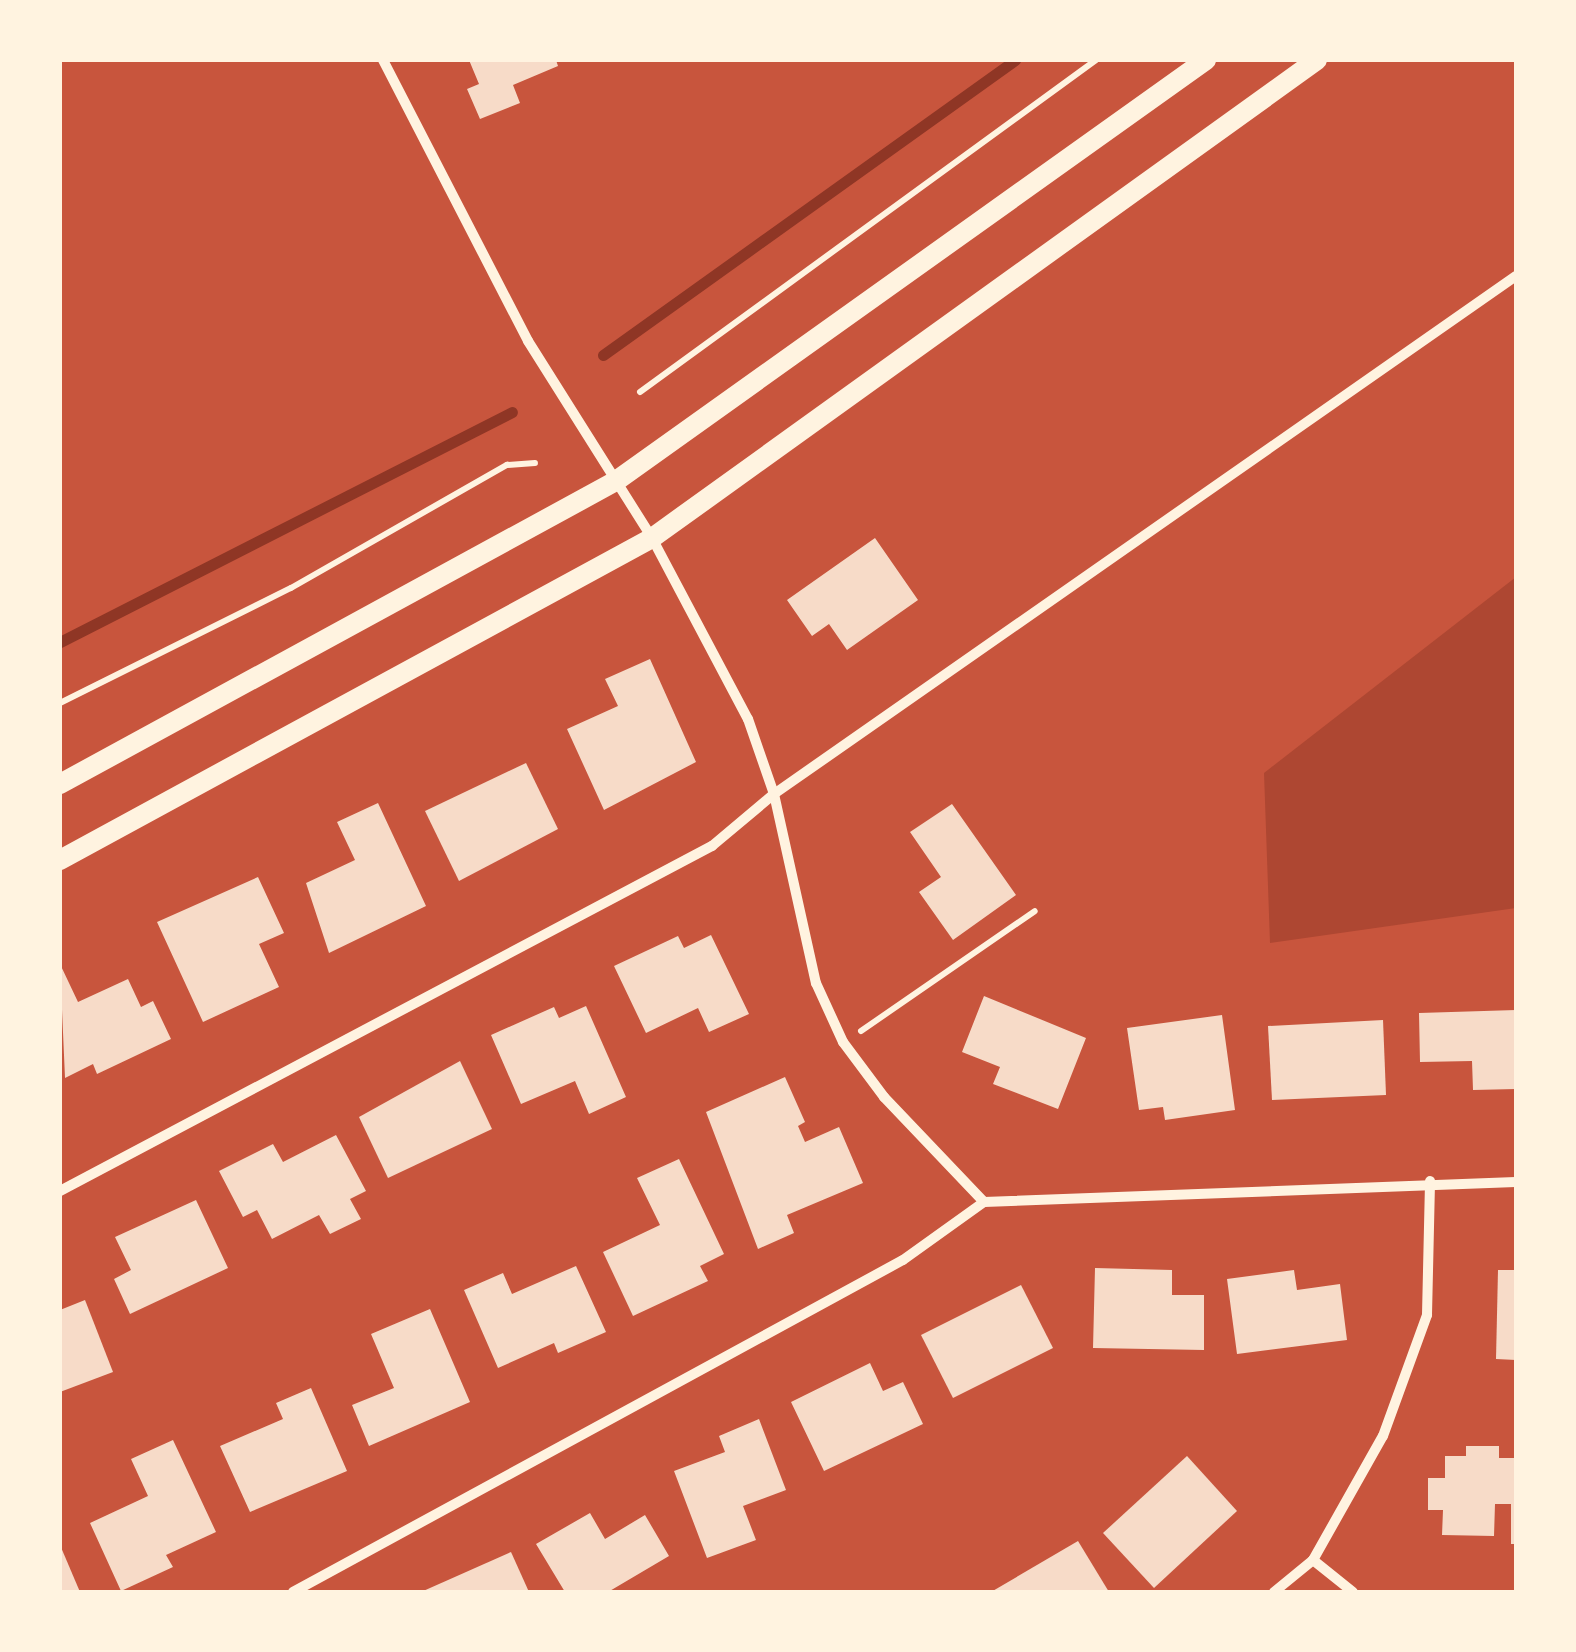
<!DOCTYPE html>
<html>
<head>
<meta charset="utf-8">
<style>
  body { margin:0 }
  #map { position:relative; width:1576px; height:1652px; overflow:hidden; background:#c8553d; font-family:Karla,sans-serif }
  div>[style] { position:absolute }
  [style*='--x'] { left:calc(var(--x)*1px); top:calc(var(--y)*1px); width:calc(var(--w)*1px); rotate:calc(var(--a)*1deg) }
  .green>* { inset:0; background:#ae4732 }
  .stream>* { height:11px; margin:-5.5px; padding:0 5.5px; transform-origin:5.5px; border-radius:5.5px; background:#8f3625 }
  .building>* { inset:0; background:#f7dbc8 }
  .path>* { height:6px; margin:-3px; padding:0 3px; transform-origin:3px; border-radius:3px; background:#fff3e0 }
  .minor>* { height:10px; margin:-5px; padding:0 5px; transform-origin:5px; border-radius:5px; background:#fff3e0 }
  .secondary>* { height:20px; margin:-10px; padding:0 10px; transform-origin:10px; border-radius:10px; background:#fff3e0 }
  span { translate:-50% -50%; white-space:nowrap; text-align:center; line-height:1.15; -webkit-text-stroke:8px #fff3e0; paint-order:stroke }
  .frame { position:absolute; inset:0; border:62px solid #fff3e0; pointer-events:none }
</style>
</head>
<body>
<div id="map">
  <div class="green">
    <i style="clip-path:polygon(1516px 577px,1516px 908px,1270px 943px,1264px 773px)"></i>
  </div>
  <div class="stream">
    <i style="--x:603;--y:355;--w:507;--a:-35.6"></i>
    <i style="--x:60;--y:642;--w:507;--a:-26.97"></i>
  </div>
  <div class="building">
    <i style="clip-path:polygon(469px 60px,556px 60px,558px 66px,513px 85px,520px 103px,480px 119px,467px 89px,479px 84px)"></i>
    <i style="clip-path:polygon(875px 538px,918px 600px,847px 650px,829px 624px,812px 636px,787px 600px)"></i>
    <i style="clip-path:polygon(650px 659px,696px 762px,604px 810px,567px 729px,618px 706px,605px 679px)"></i>
    <i style="clip-path:polygon(526px 763px,558px 829px,459px 881px,425px 811px)"></i>
    <i style="clip-path:polygon(378px 803px,426px 906px,329px 953px,306px 883px,355px 860px,337px 822px)"></i>
    <i style="clip-path:polygon(952px 804px,1016px 895px,953px 940px,919px 892px,941px 877px,910px 832px)"></i>
    <i style="clip-path:polygon(258px 877px,284px 933px,259px 944px,279px 987px,203px 1022px,157px 922px)"></i>
    <i style="clip-path:polygon(711px 935px,749px 1014px,709px 1032px,698px 1008px,646px 1033px,614px 966px,678px 936px,684px 948px)"></i>
    <i style="clip-path:polygon(60px 964px,78px 1002px,128px 979px,141px 1007px,153px 1001px,171px 1039px,97px 1074px,93px 1064px,65px 1078px)"></i>
    <i style="clip-path:polygon(984px 996px,1086px 1038px,1058px 1109px,993px 1084px,1000px 1067px,962px 1052px)"></i>
    <i style="clip-path:polygon(586px 1006px,626px 1097px,589px 1114px,575px 1081px,521px 1104px,491px 1035px,554px 1007px,559px 1018px)"></i>
    <i style="clip-path:polygon(1516px 1010px,1516px 1089px,1473px 1090px,1472px 1061px,1420px 1062px,1419px 1013px)"></i>
    <i style="clip-path:polygon(1222px 1015px,1235px 1110px,1165px 1120px,1163px 1107px,1139px 1110px,1127px 1028px)"></i>
    <i style="clip-path:polygon(1383px 1020px,1386px 1095px,1272px 1100px,1268px 1026px)"></i>
    <i style="clip-path:polygon(460px 1061px,492px 1129px,388px 1178px,359px 1117px)"></i>
    <i style="clip-path:polygon(785px 1077px,805px 1122px,798px 1126px,805px 1142px,839px 1127px,863px 1183px,787px 1215px,794px 1233px,758px 1249px,706px 1112px)"></i>
    <i style="clip-path:polygon(336px 1135px,366px 1191px,350px 1199px,361px 1219px,330px 1234px,319px 1215px,272px 1239px,257px 1210px,243px 1217px,219px 1171px,273px 1144px,283px 1162px)"></i>
    <i style="clip-path:polygon(679px 1159px,724px 1254px,700px 1266px,708px 1281px,633px 1316px,603px 1252px,660px 1225px,637px 1178px)"></i>
    <i style="clip-path:polygon(196px 1200px,228px 1268px,130px 1314px,114px 1279px,131px 1270px,115px 1237px)"></i>
    <i style="clip-path:polygon(576px 1266px,606px 1332px,558px 1353px,554px 1343px,498px 1368px,464px 1290px,503px 1273px,512px 1294px)"></i>
    <i style="clip-path:polygon(1095px 1268px,1172px 1270px,1172px 1295px,1204px 1295px,1204px 1350px,1093px 1348px)"></i>
    <i style="clip-path:polygon(1294px 1270px,1297px 1290px,1340px 1284px,1347px 1340px,1237px 1354px,1227px 1279px)"></i>
    <i style="clip-path:polygon(1498px 1270px,1516px 1270px,1516px 1360px,1496px 1359px)"></i>
    <i style="clip-path:polygon(1021px 1285px,1053px 1348px,953px 1398px,921px 1335px)"></i>
    <i style="clip-path:polygon(85px 1300px,113px 1372px,60px 1392px,60px 1310px)"></i>
    <i style="clip-path:polygon(430px 1309px,470px 1402px,369px 1446px,352px 1405px,394px 1388px,371px 1334px)"></i>
    <i style="clip-path:polygon(870px 1363px,883px 1391px,903px 1382px,923px 1424px,824px 1471px,791px 1402px)"></i>
    <i style="clip-path:polygon(311px 1388px,347px 1471px,250px 1512px,220px 1446px,283px 1419px,276px 1403px)"></i>
    <i style="clip-path:polygon(759px 1419px,786px 1490px,743px 1506px,756px 1540px,707px 1558px,674px 1471px,725px 1452px,719px 1436px)"></i>
    <i style="clip-path:polygon(173px 1440px,216px 1532px,166px 1555px,173px 1567px,121px 1591px,90px 1523px,148px 1496px,131px 1459px)"></i>
    <i style="clip-path:polygon(1466px 1446px,1499px 1446px,1499px 1458px,1516px 1458px,1516px 1544px,1511px 1544px,1511px 1504px,1495px 1504px,1494px 1536px,1442px 1535px,1443px 1510px,1428px 1510px,1428px 1478px,1445px 1478px,1445px 1456px,1466px 1456px)"></i>
    <i style="clip-path:polygon(1187px 1456px,1237px 1511px,1154px 1588px,1103px 1533px)"></i>
    <i style="clip-path:polygon(590px 1513px,605px 1539px,645px 1515px,669px 1556px,608px 1592px,565px 1592px,536px 1544px)"></i>
    <i style="clip-path:polygon(1078px 1541px,1109px 1592px,991px 1592px)"></i>
    <i style="clip-path:polygon(60px 1545px,80px 1592px,60px 1592px)"></i>
    <i style="clip-path:polygon(511px 1552px,529px 1592px,421px 1592px)"></i>
  </div>
  <div class="path">
    <i style="--x:640;--y:392;--w:564;--a:-36.06"></i>
    <i style="--x:60;--y:703;--w:258;--a:-26.5"></i>
    <i style="--x:291;--y:588;--w:249;--a:-29.7"></i>
    <i style="--x:507;--y:465;--w:28;--a:-4"></i>
    <i style="--x:861;--y:1031;--w:211;--a:-34.6"></i>
  </div>
  <div class="minor">
    <i style="--x:383;--y:60;--w:316;--a:62.7"></i>
    <i style="--x:528;--y:341;--w:233;--a:57.8"></i>
    <i style="--x:652;--y:538;--w:205;--a:62.1"></i>
    <i style="--x:748;--y:719;--w:79;--a:70.9"></i>
    <i style="--x:774;--y:794;--w:194;--a:77.5"></i>
    <i style="--x:816;--y:983;--w:65;--a:65.4"></i>
    <i style="--x:843;--y:1042;--w:69;--a:53.3"></i>
    <i style="--x:884;--y:1097;--w:145;--a:46.4"></i>
    <i style="--x:984;--y:1202;--w:532;--a:-2.15"></i>
    <i style="--x:60;--y:1191;--w:738;--a:-27.89"></i>
    <i style="--x:712;--y:846;--w:81;--a:-40"></i>
    <i style="--x:774;--y:794;--w:905;--a:-34.92"></i>
    <i style="--x:1313;--y:1560;--w:51;--a:38.7"></i>
    <i style="--x:293;--y:1592;--w:694;--a:-28.56"></i>
    <i style="--x:903;--y:1260;--w:100;--a:-35.6"></i>
    <i style="--x:1274;--y:1592;--w:50;--a:-39.4"></i>
    <i style="--x:1313;--y:1560;--w:142;--a:-60.6"></i>
    <i style="--x:1383;--y:1436;--w:129;--a:-70"></i>
    <i style="--x:1427;--y:1315;--w:134;--a:-88.7"></i>
  </div>
  <div class="secondary">
    <i style="--x:60;--y:784;--w:633;--a:-28.59"></i>
    <i style="--x:616;--y:481;--w:725;--a:-35.51"></i>
    <i style="--x:60;--y:860;--w:674;--a:-28.54"></i>
    <i style="--x:652;--y:538;--w:819;--a:-35.71"></i>
  </div>
  <div class="frame"></div>
</div>
</body>
</html>
